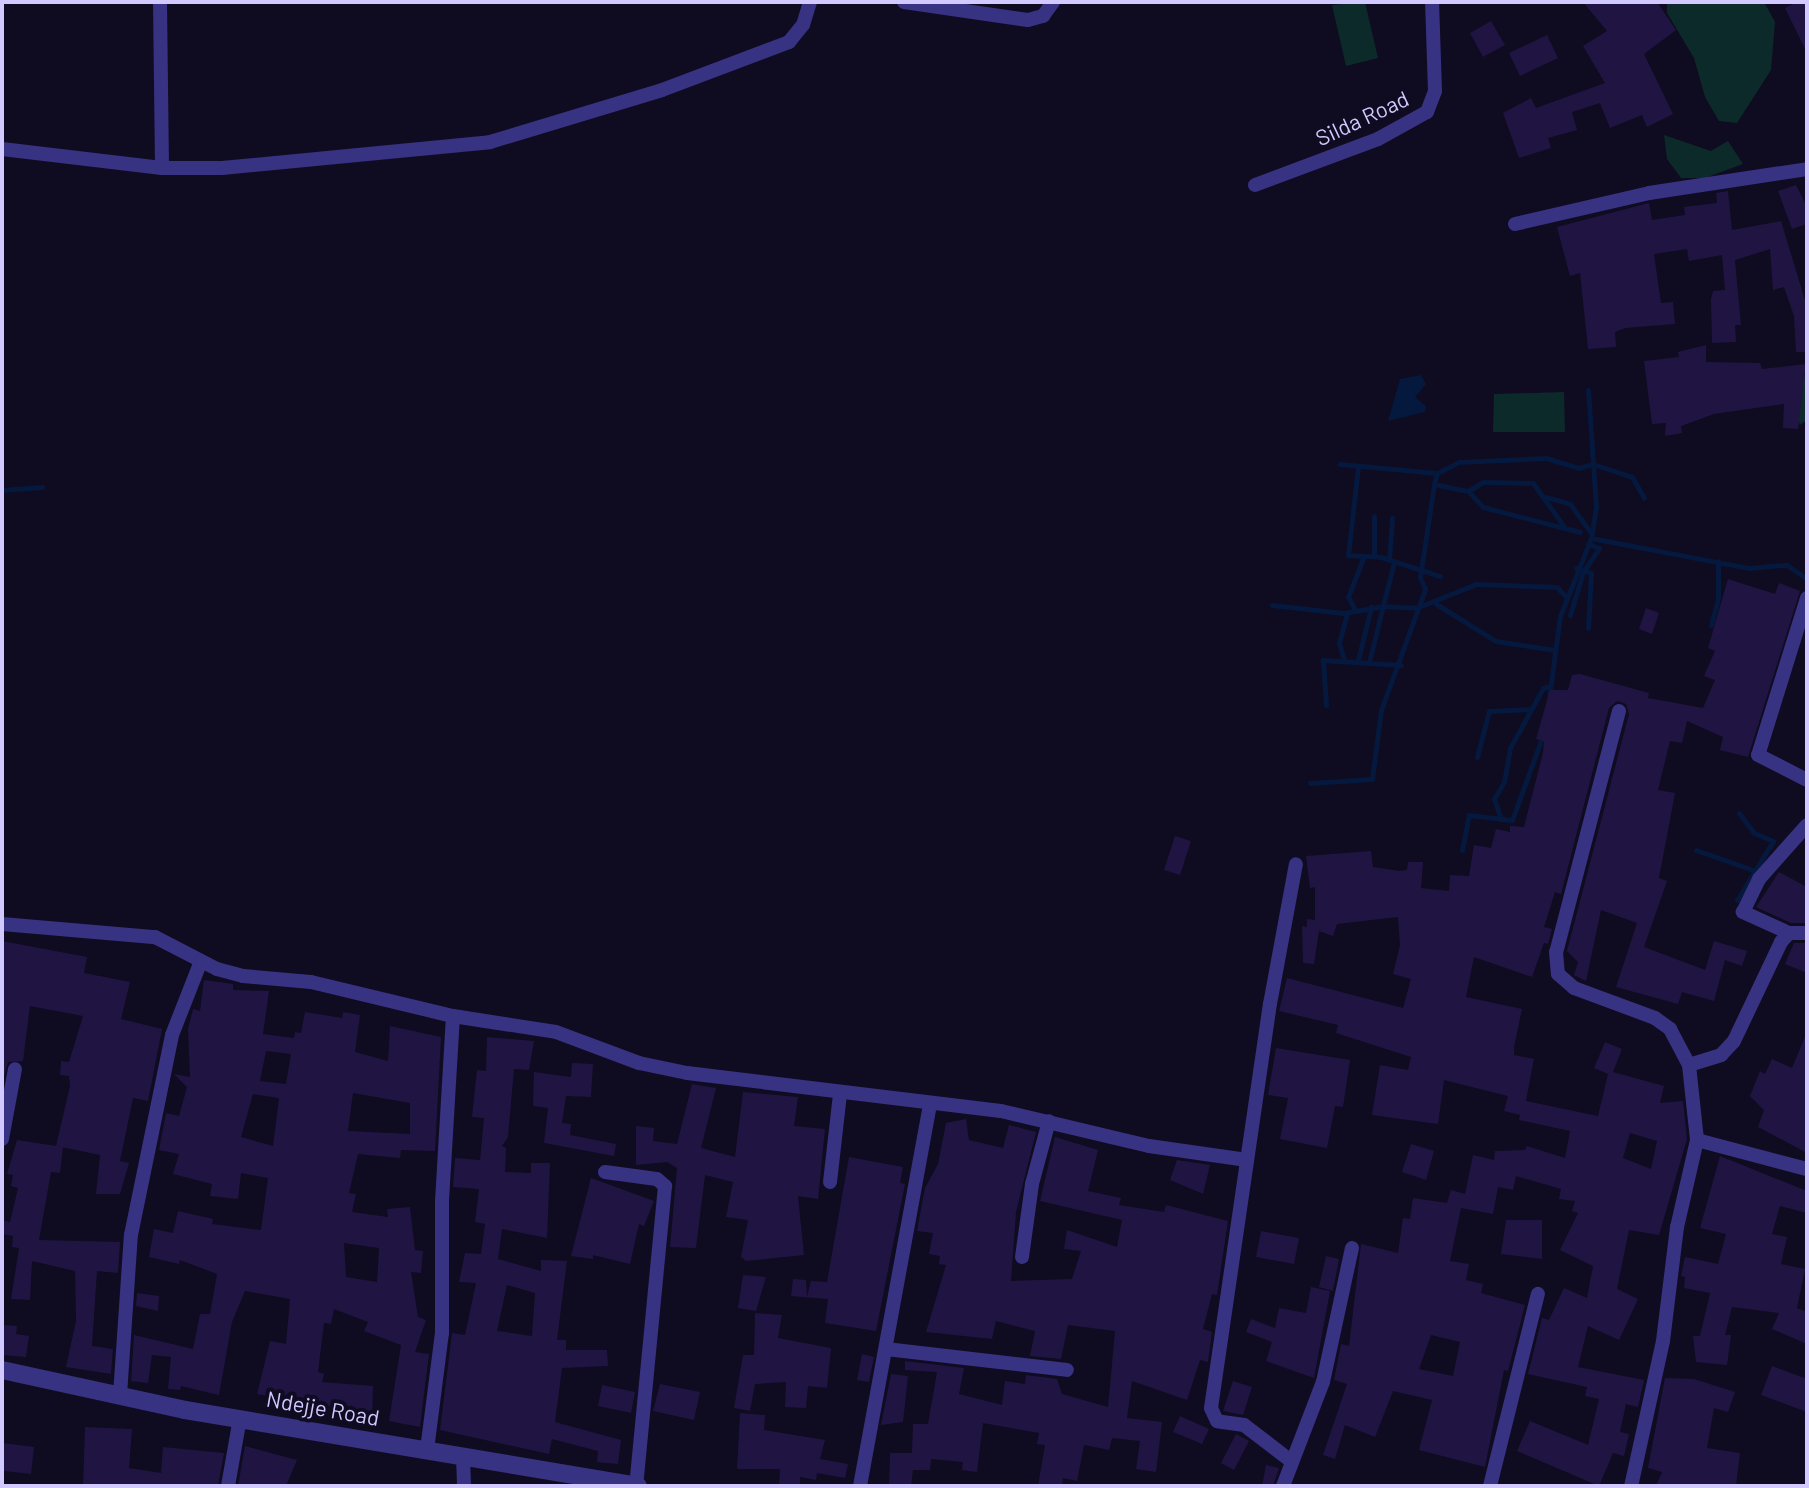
<!DOCTYPE html>
<html>
<head>
<meta charset="utf-8">
<style>
  body { margin:0 }
  #map { position:relative; width:1809px; height:1488px; overflow:hidden; background:#0f0b20; font-family:Barlow,sans-serif }
  div>[style] { position:absolute }
  [style*='--x'] { left:calc(var(--x)*1px); top:calc(var(--y)*1px); width:calc(var(--w)*1px); rotate:calc(var(--a)*1deg) }
  .green>* { inset:0; background:#0d2a2a }
  .water>* { inset:0; background:#05183e }
  .stream>* { height:5px; margin:-2.5px; padding:0 2.5px; transform-origin:2.5px; border-radius:2.5px; background:#05183e }
  .building>* { inset:0; background:#201542 }
  .minor>* { height:14px; margin:-7px; padding:0 7px; transform-origin:7px; border-radius:7px; background:#373282 }
  .tertiary>* { height:18px; margin:-9px; padding:0 9px; transform-origin:9px; border-radius:9px; background:#373282 }
  span { translate:-50% -50%; white-space:nowrap; text-align:center; line-height:1.15; -webkit-text-stroke:8px #0f0b20; paint-order:stroke }
  .street-label { font-size:22px; color:#d1c9ff }
  .frame { position:absolute; inset:0; border:4px solid #d1c9ff; pointer-events:none }
</style>
</head>
<body>
<div id="map">
  <div class="green">
    <i style="clip-path:polygon(1365px 2px,1378px 58px,1346px 66px,1332px 5px)"></i>
    <i style="clip-path:polygon(1667px 2px,1764px 2px,1775px 22px,1771px 70px,1737px 123px,1719px 121px,1705px 97px,1694px 58px,1667px 13px)"></i>
    <i style="clip-path:polygon(1664px 135px,1711px 151px,1728px 141px,1743px 164px,1705px 178px,1681px 178px,1667px 159px)"></i>
    <i style="clip-path:polygon(1807px 370px,1807px 420px,1800px 425px,1793px 405px)"></i>
    <i style="clip-path:polygon(1564px 392px,1565px 432px,1493px 432px,1494px 394px)"></i>
  </div>
  <div class="water">
    <i style="clip-path:polygon(1421px 375px,1426px 384px,1415px 397px,1426px 406px,1425px 412px,1388px 421px,1400px 379px)"></i>
  </div>
  <div class="stream">
    <i style="--x:1588;--y:390;--w:74;--a:86.1"></i>
    <i style="--x:1593;--y:464;--w:41;--a:18.4"></i>
    <i style="--x:1632;--y:477;--w:24;--a:60"></i>
    <i style="--x:1340;--y:464;--w:97;--a:5.3"></i>
    <i style="--x:1437;--y:473;--w:25;--a:-27"></i>
    <i style="--x:1459;--y:462;--w:87;--a:-2.6"></i>
    <i style="--x:1546;--y:458;--w:34;--a:17"></i>
    <i style="--x:1578;--y:468;--w:16;--a:-15"></i>
    <i style="--x:1593;--y:464;--w:43;--a:86"></i>
    <i style="--x:1596;--y:507;--w:31;--a:99"></i>
    <i style="--x:1591;--y:538;--w:161;--a:10.8"></i>
    <i style="--x:1749;--y:568;--w:38;--a:-5"></i>
    <i style="--x:1787;--y:565;--w:24;--a:35"></i>
    <i style="--x:1358;--y:467;--w:89;--a:96.5"></i>
    <i style="--x:1348;--y:555;--w:33;--a:3"></i>
    <i style="--x:1381;--y:557;--w:62;--a:17.9"></i>
    <i style="--x:1437;--y:473;--w:11;--a:105"></i>
    <i style="--x:1434;--y:484;--w:35;--a:12"></i>
    <i style="--x:1468;--y:491;--w:22;--a:47"></i>
    <i style="--x:1483;--y:507;--w:100;--a:14.5"></i>
    <i style="--x:2;--y:490;--w:40;--a:-4.3"></i>
    <i style="--x:1468;--y:491;--w:17;--a:-31"></i>
    <i style="--x:1483;--y:482;--w:50;--a:1.1"></i>
    <i style="--x:1533;--y:483;--w:55;--a:54.6"></i>
    <i style="--x:1546;--y:497;--w:25;--a:16"></i>
    <i style="--x:1570;--y:504;--w:36;--a:54"></i>
    <i style="--x:1374;--y:516;--w:40;--a:90"></i>
    <i style="--x:1389;--y:560;--w:42;--a:-85.9"></i>
    <i style="--x:1576;--y:568;--w:16;--a:18"></i>
    <i style="--x:1591;--y:573;--w:55;--a:93.1"></i>
    <i style="--x:1436;--y:604;--w:70;--a:31.7"></i>
    <i style="--x:1496;--y:641;--w:60;--a:8.7"></i>
    <i style="--x:1272;--y:605;--w:72;--a:6.3"></i>
    <i style="--x:1344;--y:613;--w:39;--a:-10"></i>
    <i style="--x:1382;--y:606;--w:34;--a:3"></i>
    <i style="--x:1416;--y:608;--w:65;--a:-21.8"></i>
    <i style="--x:1476;--y:584;--w:81;--a:2.1"></i>
    <i style="--x:1557;--y:587;--w:13;--a:48"></i>
    <i style="--x:1355;--y:610;--w:15;--a:-118"></i>
    <i style="--x:1348;--y:597;--w:44;--a:-68.7"></i>
    <i style="--x:1570;--y:615;--w:45;--a:-73.2"></i>
    <i style="--x:1583;--y:572;--w:29;--a:-56"></i>
    <i style="--x:1599;--y:548;--w:12;--a:-160"></i>
    <i style="--x:1711;--y:625;--w:28;--a:-75"></i>
    <i style="--x:1718;--y:598;--w:37;--a:-90"></i>
    <i style="--x:1344;--y:660;--w:18;--a:-106"></i>
    <i style="--x:1339;--y:643;--w:31;--a:-75"></i>
    <i style="--x:1358;--y:660;--w:55;--a:-76.2"></i>
    <i style="--x:1369;--y:662;--w:103;--a:-76"></i>
    <i style="--x:1549;--y:698;--w:83;--a:-82.4"></i>
    <i style="--x:1560;--y:616;--w:84;--a:-68.3"></i>
    <i style="--x:1326;--y:705;--w:45;--a:-93.8"></i>
    <i style="--x:1323;--y:660;--w:78;--a:3.7"></i>
    <i style="--x:1477;--y:757;--w:48;--a:-75.4"></i>
    <i style="--x:1489;--y:711;--w:43;--a:-2.7"></i>
    <i style="--x:1310;--y:783;--w:62;--a:-3.7"></i>
    <i style="--x:1372;--y:779;--w:70;--a:-82.6"></i>
    <i style="--x:1381;--y:710;--w:129;--a:-70"></i>
    <i style="--x:1425;--y:589;--w:13;--a:-113"></i>
    <i style="--x:1420;--y:577;--w:94;--a:-81.4"></i>
    <i style="--x:1501;--y:819;--w:21;--a:-109"></i>
    <i style="--x:1494;--y:799;--w:20;--a:-60"></i>
    <i style="--x:1504;--y:782;--w:35;--a:-80"></i>
    <i style="--x:1510;--y:748;--w:68;--a:-61.2"></i>
    <i style="--x:1543;--y:688;--w:6;--a:-18"></i>
    <i style="--x:1462;--y:850;--w:36;--a:-79"></i>
    <i style="--x:1469;--y:815;--w:43;--a:6.6"></i>
    <i style="--x:1512;--y:820;--w:90;--a:-70"></i>
    <i style="--x:1696;--y:850;--w:60;--a:19.3"></i>
    <i style="--x:1737;--y:900;--w:69;--a:-58.6"></i>
    <i style="--x:1773;--y:841;--w:21;--a:-157"></i>
    <i style="--x:1754;--y:833;--w:25;--a:-127"></i>
  </div>
  <div class="building">
    <i style="clip-path:polygon(1583px 2px,1657px 2px,1676px 30px,1644px 54px,1673px 114px,1647px 127px,1642px 115px,1610px 128px,1600px 103px,1572px 112px,1577px 130px,1548px 138px,1551px 148px,1519px 158px,1503px 113px,1531px 98px,1536px 108px,1605px 83px,1583px 46px,1607px 31px)"></i>
    <i style="clip-path:polygon(1797px 2px,1807px 2px,1807px 53px,1785px 8px)"></i>
    <i style="clip-path:polygon(1491px 21px,1505px 45px,1483px 57px,1470px 33px)"></i>
    <i style="clip-path:polygon(1547px 35px,1558px 58px,1520px 76px,1509px 53px)"></i>
    <i style="clip-path:polygon(1796px 185px,1807px 207px,1807px 224px,1792px 229px,1778px 191px)"></i>
    <i style="clip-path:polygon(1728px 191px,1732px 230px,1781px 221px,1807px 307px,1807px 352px,1796px 352px,1794px 316px,1784px 287px,1773px 290px,1770px 249px,1735px 260px,1741px 325px,1735px 325px,1736px 342px,1712px 343px,1711px 299px,1713px 291px,1725px 290px,1722px 255px,1689px 261px,1687px 249px,1654px 254px,1661px 303px,1673px 302px,1675px 324px,1625px 328px,1615px 332px,1616px 347px,1588px 349px,1580px 273px,1570px 276px,1557px 227px,1649px 203px,1652px 220px,1685px 215px,1684px 207px,1717px 203px,1716px 193px)"></i>
    <i style="clip-path:polygon(1706px 345px,1706px 362px,1760px 363px,1762px 369px,1806px 364px,1798px 429px,1783px 428px,1784px 404px,1714px 414px,1681px 426px,1682px 433px,1665px 436px,1666px 423px,1652px 424px,1644px 361px,1679px 357px,1678px 352px)"></i>
    <i style="clip-path:polygon(evenodd,1728px 579px,1775px 594px,1779px 583px,1800px 591px,1748px 757px,1720px 750px,1723px 737px,1687px 721px,1682px 743px,1670px 741px,1658px 790px,1675px 793px,1659px 878px,1667px 881px,1644px 947px,1705px 970px,1714px 941px,1747px 951px,1742px 966px,1725px 960px,1714px 1001px,1682px 992px,1678px 1004px,1616px 987px,1637px 923px,1601px 910px,1586px 981px,1574px 975px,1578px 962px,1567px 951px,1629px 714px,1626px 704px,1617px 701px,1609px 708px,1561px 894px,1555px 892px,1544px 927px,1552px 929px,1548px 944px,1544px 943px,1532px 977px,1474px 957px,1466px 997px,1522px 1009px,1514px 1047px,1514px 1055px,1534px 1059px,1526px 1101px,1598px 1116px,1608px 1074px,1594px 1068px,1605px 1042px,1622px 1049px,1613px 1072px,1664px 1086px,1660px 1103px,1683px 1101px,1687px 1139px,1659px 1235px,1629px 1230px,1617px 1289px,1638px 1299px,1619px 1340px,1588px 1326px,1578px 1367px,1644px 1380px,1638px 1407px,1626px 1404px,1620px 1432px,1629px 1434px,1624px 1456px,1613px 1453px,1599px 1486px,1517px 1451px,1530px 1421px,1588px 1445px,1599px 1399px,1585px 1396px,1587px 1387px,1528px 1374px,1542px 1318px,1549px 1320px,1564px 1288px,1587px 1298px,1593px 1266px,1560px 1250px,1578px 1213px,1572px 1211px,1575px 1201px,1559px 1199px,1561px 1189px,1516px 1176px,1513px 1190px,1498px 1187px,1493px 1214px,1461px 1208px,1450px 1261px,1469px 1264px,1466px 1280px,1483px 1284px,1481px 1293px,1525px 1305px,1508px 1371px,1504px 1370px,1485px 1467px,1419px 1450px,1432px 1400px,1393px 1391px,1375px 1437px,1345px 1425px,1335px 1459px,1323px 1455px,1347px 1384px,1334px 1380px,1341px 1344px,1349px 1346px,1361px 1244px,1398px 1253px,1403px 1218px,1410px 1219px,1413px 1198px,1447px 1203px,1451px 1190px,1465px 1194px,1473px 1155px,1494px 1160px,1495px 1151px,1525px 1150px,1527px 1146px,1565px 1158px,1570px 1131px,1519px 1120px,1520px 1115px,1504px 1111px,1508px 1096px,1444px 1080px,1438px 1124px,1372px 1115px,1380px 1065px,1408px 1070px,1411px 1057px,1336px 1033px,1338px 1025px,1279px 1011px,1287px 978px,1403px 1008px,1411px 979px,1393px 974px,1400px 945px,1398px 917px,1337px 924px,1333px 936px,1319px 931px,1314px 964px,1303px 963px,1302px 926px,1307px 927px,1307px 919px,1315px 920px,1315px 887px,1310px 888px,1306px 856px,1371px 851px,1373px 867px,1400px 871px,1407px 870px,1408px 862px,1423px 862px,1421px 888px,1449px 891px,1450px 875px,1469px 876px,1474px 845px,1491px 848px,1496px 829px,1510px 832px,1510px 826px,1524px 827px,1543px 753px,1544px 741px,1536px 739px,1550px 690px,1568px 690px,1572px 675px,1580px 674px,1649px 693px,1648px 698px,1703px 708px,1715px 680px,1704px 676px,1715px 651px,1708px 648px,1728px 579px,1630px 1133px,1657px 1141px,1651px 1169px,1623px 1158px,1630px 1133px,1728px 579px,1431px 1335px,1460px 1342px,1453px 1376px,1419px 1369px,1431px 1335px)"></i>
    <i style="clip-path:polygon(1646px 608px,1659px 613px,1652px 634px,1639px 629px)"></i>
    <i style="clip-path:polygon(1175px 836px,1191px 841px,1180px 875px,1164px 870px)"></i>
    <i style="clip-path:polygon(1779px 872px,1807px 887px,1807px 923px,1791px 923px,1756px 907px)"></i>
    <i style="clip-path:polygon(2px 941px,87px 957px,84px 973px,130px 982px,121px 1019px,162px 1029px,148px 1101px,133px 1098px,120px 1161px,129px 1163px,120px 1194px,96px 1194px,100px 1155px,56px 1146px,70px 1086px,69px 1076px,60px 1075px,61px 1061px,69px 1062px,83px 1016px,30px 1006px,23px 1061px,8px 1062px,2px 1084px)"></i>
    <i style="clip-path:polygon(1794px 943px,1807px 943px,1807px 973px,1785px 964px)"></i>
    <i style="clip-path:polygon(evenodd,204px 980px,233px 984px,233px 990px,269px 991px,263px 1034px,294px 1038px,295px 1032px,301px 1033px,305px 1012px,342px 1018px,343px 1012px,360px 1015px,355px 1052px,388px 1061px,390px 1026px,441px 1037px,435px 1151px,401px 1150px,400px 1158px,358px 1154px,349px 1193px,356px 1194px,352px 1212px,388px 1217px,387px 1209px,410px 1207px,415px 1250px,423px 1251px,421px 1273px,411px 1272px,418px 1317px,426px 1320px,415px 1352px,429px 1354px,420px 1427px,389px 1421px,401px 1345px,364px 1331px,368px 1322px,334px 1309px,331px 1324px,324px 1323px,318px 1372px,324px 1374px,322px 1382px,373px 1386px,372px 1424px,304px 1412px,305px 1403px,257px 1394px,270px 1341px,286px 1344px,290px 1299px,245px 1291px,232px 1322px,219px 1395px,181px 1386px,180px 1390px,168px 1389px,171px 1357px,152px 1355px,148px 1383px,131px 1381px,134px 1335px,193px 1349px,200px 1314px,210px 1314px,217px 1274px,180px 1260px,179px 1264px,149px 1257px,154px 1229px,173px 1233px,178px 1211px,213px 1219px,212px 1224px,261px 1230px,268px 1178px,241px 1173px,238px 1199px,210px 1196px,212px 1184px,173px 1174px,179px 1154px,159px 1150px,166px 1113px,179px 1116px,187px 1087px,174px 1074px,190px 1077px,188px 1029px,193px 1009px,200px 1011px,204px 980px,266px 1051px,291px 1054px,286px 1084px,260px 1081px,266px 1051px,204px 980px,353px 1093px,410px 1103px,410px 1134px,348px 1131px,353px 1093px,204px 980px,253px 1094px,279px 1098px,273px 1146px,241px 1137px,253px 1094px,204px 980px,344px 1243px,379px 1248px,377px 1282px,346px 1277px,344px 1243px)"></i>
    <i style="clip-path:polygon(1807px 1032px,1807px 1153px,1758px 1127px,1764px 1110px,1750px 1096px,1760px 1071px,1765px 1074px,1772px 1059px,1792px 1068px)"></i>
    <i style="clip-path:polygon(evenodd,487px 1037px,534px 1041px,529px 1070px,514px 1069px,508px 1137px,502px 1146px,506px 1148px,505px 1172px,531px 1173px,531px 1163px,550px 1163px,547px 1238px,502px 1229px,498px 1259px,541px 1271px,541px 1260px,567px 1261px,557px 1340px,566px 1340px,566px 1350px,607px 1350px,608px 1366px,562px 1368px,555px 1422px,621px 1440px,618px 1464px,597px 1462px,598px 1451px,552px 1439px,549px 1454px,440px 1430px,452px 1333px,465px 1335px,476px 1283px,459px 1282px,465px 1253px,481px 1254px,485px 1224px,475px 1222px,479px 1189px,453px 1187px,455px 1158px,480px 1160px,484px 1118px,472px 1117px,477px 1070px,486px 1071px,487px 1037px,507px 1285px,535px 1293px,532px 1336px,497px 1331px,507px 1285px)"></i>
    <i style="clip-path:polygon(1276px 1048px,1350px 1060px,1343px 1107px,1335px 1106px,1327px 1148px,1280px 1139px,1288px 1098px,1268px 1095px)"></i>
    <i style="clip-path:polygon(572px 1063px,593px 1064px,591px 1097px,566px 1096px,562px 1123px,571px 1124px,570px 1135px,616px 1144px,614px 1156px,544px 1143px,548px 1108px,533px 1106px,534px 1072px,571px 1077px)"></i>
    <i style="clip-path:polygon(692px 1084px,716px 1088px,701px 1148px,735px 1157px,743px 1092px,798px 1097px,794px 1126px,825px 1129px,818px 1199px,798px 1196px,804px 1255px,746px 1261px,741px 1257px,748px 1220px,726px 1217px,733px 1182px,705px 1175px,696px 1248px,670px 1247px,677px 1168px,667px 1162px,636px 1165px,636px 1126px,654px 1128px,653px 1141px,677px 1144px)"></i>
    <i style="clip-path:polygon(966px 1119px,969px 1140px,1003px 1148px,1009px 1125px,1036px 1132px,1016px 1212px,1011px 1281px,1072px 1279px,1081px 1251px,1064px 1249px,1067px 1230px,1117px 1247px,1122px 1220px,1040px 1201px,1055px 1137px,1098px 1150px,1088px 1191px,1121px 1198px,1119px 1205px,1164px 1212px,1166px 1205px,1228px 1221px,1217px 1295px,1212px 1294px,1203px 1329px,1212px 1332px,1208px 1362px,1200px 1360px,1187px 1400px,1132px 1381px,1127px 1418px,1162px 1422px,1156px 1472px,1136px 1469px,1140px 1441px,1112px 1438px,1109px 1450px,1084px 1445px,1077px 1481px,1063px 1478px,1062px 1486px,1038px 1486px,1045px 1445px,1037px 1444px,1039px 1433px,983px 1423px,977px 1472px,962px 1470px,963px 1462px,931px 1459px,930px 1470px,913px 1470px,911px 1486px,889px 1486px,890px 1453px,912px 1453px,913px 1424px,928px 1424px,937px 1372px,905px 1370px,905px 1361px,964px 1368px,959px 1394px,1002px 1405px,1005px 1381px,1025px 1384px,1026px 1375px,1057px 1379px,1062px 1394px,1108px 1407px,1115px 1331px,1068px 1325px,1061px 1359px,1030px 1356px,1035px 1331px,996px 1321px,992px 1339px,926px 1332px,946px 1265px,939px 1264px,940px 1256px,929px 1254px,933px 1233px,917px 1231px,925px 1188px,938px 1164px,946px 1123px)"></i>
    <i style="clip-path:polygon(17px 1140px,63px 1147px,60px 1173px,51px 1172px,39px 1240px,120px 1242px,118px 1273px,97px 1271px,92px 1346px,113px 1349px,111px 1374px,66px 1367px,76px 1321px,75px 1271px,32px 1261px,30px 1300px,11px 1299px,19px 1248px,12px 1247px,13px 1236px,2px 1234px,2px 1220px,10px 1222px,18px 1188px,11px 1186px,13px 1175px,7px 1174px)"></i>
    <i style="clip-path:polygon(1411px 1144px,1434px 1151px,1426px 1180px,1402px 1172px)"></i>
    <i style="clip-path:polygon(1720px 1156px,1807px 1191px,1807px 1213px,1780px 1206px,1772px 1234px,1787px 1237px,1781px 1264px,1805px 1269px,1797px 1308px,1807px 1312px,1807px 1344px,1772px 1329px,1779px 1313px,1732px 1307px,1725px 1335px,1731px 1335px,1727px 1365px,1696px 1362px,1693px 1336px,1700px 1336px,1710px 1293px,1684px 1288px,1685px 1277px,1681px 1276px,1685px 1257px,1718px 1264px,1726px 1234px,1700px 1228px)"></i>
    <i style="clip-path:polygon(849px 1157px,903px 1167px,900px 1183px,905px 1184px,876px 1331px,825px 1323px,828px 1299px,791px 1296px,793px 1279px,806px 1280px,807px 1297px,811px 1281px,827px 1282px)"></i>
    <i style="clip-path:polygon(1177px 1160px,1210px 1165px,1203px 1194px,1170px 1180px)"></i>
    <i style="clip-path:polygon(591px 1178px,654px 1201px,644px 1226px,639px 1224px,630px 1264px,593px 1255px,593px 1259px,571px 1256px)"></i>
    <i style="clip-path:polygon(1506px 1220px,1542px 1220px,1542px 1259px,1501px 1254px)"></i>
    <i style="clip-path:polygon(1261px 1231px,1299px 1238px,1294px 1264px,1256px 1257px)"></i>
    <i style="clip-path:polygon(1326px 1256px,1339px 1259px,1333px 1291px,1319px 1287px)"></i>
    <i style="clip-path:polygon(743px 1275px,766px 1277px,756px 1311px,738px 1308px)"></i>
    <i style="clip-path:polygon(1311px 1287px,1330px 1291px,1314px 1378px,1266px 1361px,1272px 1342px,1246px 1332px,1251px 1319px,1275px 1328px,1279px 1308px,1306px 1313px)"></i>
    <i style="clip-path:polygon(137px 1293px,159px 1296px,158px 1311px,136px 1306px)"></i>
    <i style="clip-path:polygon(755px 1313px,782px 1315px,778px 1338px,831px 1348px,827px 1388px,808px 1386px,806px 1408px,785px 1407px,786px 1382px,755px 1384px,750px 1411px,734px 1408px,743px 1355px,754px 1355px)"></i>
    <i style="clip-path:polygon(2px 1325px,17px 1326px,16px 1334px,29px 1336px,26px 1357px,2px 1355px)"></i>
    <i style="clip-path:polygon(862px 1354px,874px 1357px,869px 1382px,857px 1380px)"></i>
    <i style="clip-path:polygon(1772px 1366px,1807px 1379px,1807px 1412px,1761px 1395px)"></i>
    <i style="clip-path:polygon(891px 1374px,908px 1376px,903px 1422px,881px 1425px)"></i>
    <i style="clip-path:polygon(1665px 1378px,1694px 1379px,1735px 1392px,1728px 1412px,1714px 1408px,1707px 1448px,1740px 1453px,1736px 1486px,1656px 1486px,1662px 1472px,1648px 1468px)"></i>
    <i style="clip-path:polygon(1233px 1381px,1252px 1387px,1243px 1415px,1223px 1411px)"></i>
    <i style="clip-path:polygon(660px 1384px,700px 1392px,694px 1420px,653px 1411px)"></i>
    <i style="clip-path:polygon(602px 1385px,635px 1392px,631px 1413px,598px 1406px)"></i>
    <i style="clip-path:polygon(740px 1413px,765px 1415px,764px 1430px,825px 1440px,820px 1459px,848px 1464px,845px 1478px,817px 1473px,816px 1480px,800px 1477px,800px 1486px,779px 1486px,780px 1469px,737px 1469px)"></i>
    <i style="clip-path:polygon(1180px 1416px,1209px 1429px,1202px 1444px,1173px 1432px)"></i>
    <i style="clip-path:polygon(85px 1427px,132px 1429px,129px 1468px,161px 1473px,163px 1447px,224px 1453px,218px 1486px,83px 1486px)"></i>
    <i style="clip-path:polygon(1236px 1434px,1249px 1441px,1234px 1470px,1221px 1463px)"></i>
    <i style="clip-path:polygon(2px 1443px,34px 1447px,31px 1474px,4px 1471px)"></i>
    <i style="clip-path:polygon(245px 1446px,297px 1460px,286px 1486px,238px 1486px)"></i>
    <i style="clip-path:polygon(1266px 1465px,1279px 1468px,1273px 1486px,1262px 1486px)"></i>
  </div>
  <div class="minor">
    <i style="--x:160;--y:2;--w:166;--a:89.3"></i>
    <i style="--x:904;--y:2;--w:125;--a:8.3"></i>
    <i style="--x:1028;--y:20;--w:16;--a:-15"></i>
    <i style="--x:1043;--y:16;--w:17;--a:-54"></i>
    <i style="--x:2;--y:149;--w:161;--a:6.8"></i>
    <i style="--x:162;--y:168;--w:60;--a:0"></i>
    <i style="--x:222;--y:168;--w:269;--a:-5.5"></i>
    <i style="--x:490;--y:142;--w:180;--a:-16.8"></i>
    <i style="--x:662;--y:90;--w:136;--a:-20.7"></i>
    <i style="--x:789;--y:42;--w:22;--a:-51"></i>
    <i style="--x:803;--y:25;--w:24;--a:-73"></i>
    <i style="--x:1255;--y:185;--w:131;--a:-20.5"></i>
    <i style="--x:1378;--y:139;--w:56;--a:-28.9"></i>
    <i style="--x:1427;--y:112;--w:22;--a:-69"></i>
    <i style="--x:1435;--y:91;--w:89;--a:-91.9"></i>
    <i style="--x:1515;--y:224;--w:138;--a:-13"></i>
    <i style="--x:1649;--y:193;--w:160;--a:-8.6"></i>
    <i style="--x:1807;--y:598;--w:164;--a:107.3"></i>
    <i style="--x:1758;--y:755;--w:55;--a:27"></i>
    <i style="--x:1619;--y:711;--w:249;--a:104.6"></i>
    <i style="--x:1556;--y:952;--w:22;--a:85"></i>
    <i style="--x:1558;--y:974;--w:21;--a:41"></i>
    <i style="--x:1574;--y:988;--w:86;--a:20.3"></i>
    <i style="--x:1655;--y:1018;--w:19;--a:36"></i>
    <i style="--x:1670;--y:1029;--w:41;--a:62.2"></i>
    <i style="--x:1689;--y:1065;--w:75;--a:83.9"></i>
    <i style="--x:1697;--y:1140;--w:89;--a:102.9"></i>
    <i style="--x:1677;--y:1227;--w:115;--a:97"></i>
    <i style="--x:1663;--y:1341;--w:148;--a:102.4"></i>
    <i style="--x:2;--y:924;--w:154;--a:4.9"></i>
    <i style="--x:155;--y:937;--w:70;--a:27.3"></i>
    <i style="--x:217;--y:969;--w:27;--a:15"></i>
    <i style="--x:243;--y:976;--w:68;--a:5"></i>
    <i style="--x:311;--y:982;--w:146;--a:13.5"></i>
    <i style="--x:453;--y:1016;--w:104;--a:8.8"></i>
    <i style="--x:556;--y:1032;--w:89;--a:20.5"></i>
    <i style="--x:639;--y:1063;--w:49;--a:11.8"></i>
    <i style="--x:687;--y:1073;--w:316;--a:6.9"></i>
    <i style="--x:1001;--y:1111;--w:152;--a:13.3"></i>
    <i style="--x:1149;--y:1146;--w:99;--a:8.1"></i>
    <i style="--x:1789;--y:933;--w:51;--a:-155.5"></i>
    <i style="--x:1743;--y:912;--w:37;--a:-64"></i>
    <i style="--x:1759;--y:879;--w:72;--a:-48.4"></i>
    <i style="--x:1689;--y:1065;--w:34;--a:-17"></i>
    <i style="--x:1721;--y:1055;--w:19;--a:-47"></i>
    <i style="--x:1734;--y:1041;--w:110;--a:-64.6"></i>
    <i style="--x:1781;--y:942;--w:12;--a:-48"></i>
    <i style="--x:1789;--y:933;--w:18;--a:0"></i>
    <i style="--x:2;--y:1139;--w:71;--a:-79.5"></i>
    <i style="--x:1697;--y:1140;--w:114;--a:14.8"></i>
    <i style="--x:605;--y:1172;--w:52;--a:7.7"></i>
    <i style="--x:657;--y:1179;--w:11;--a:41"></i>
    <i style="--x:665;--y:1186;--w:301;--a:95.5"></i>
    <i style="--x:830;--y:1182;--w:89;--a:-83.5"></i>
    <i style="--x:1022;--y:1257;--w:74;--a:-82.2"></i>
    <i style="--x:1032;--y:1184;--w:65;--a:-74.9"></i>
    <i style="--x:886;--y:1349;--w:182;--a:6.6"></i>
    <i style="--x:120;--y:1395;--w:160;--a:-86.1"></i>
    <i style="--x:131;--y:1235;--w:204;--a:-78.4"></i>
    <i style="--x:172;--y:1035;--w:79;--a:-68.6"></i>
    <i style="--x:427;--y:1450;--w:118;--a:-82.7"></i>
    <i style="--x:442;--y:1333;--w:132;--a:-90"></i>
    <i style="--x:442;--y:1201;--w:185;--a:-86.6"></i>
    <i style="--x:463;--y:1456;--w:30;--a:88"></i>
    <i style="--x:1291;--y:1461;--w:59;--a:-142.5"></i>
    <i style="--x:1244;--y:1425;--w:27;--a:-172"></i>
    <i style="--x:1217;--y:1421;--w:14;--a:-115"></i>
    <i style="--x:1211;--y:1408;--w:408;--a:-81.7"></i>
    <i style="--x:1270;--y:1004;--w:142;--a:-79.5"></i>
    <i style="--x:228;--y:1486;--w:69;--a:-80"></i>
    <i style="--x:860;--y:1486;--w:386;--a:-79.6"></i>
    <i style="--x:1283;--y:1486;--w:111;--a:-69"></i>
    <i style="--x:1323;--y:1382;--w:137;--a:-77.8"></i>
    <i style="--x:1490;--y:1486;--w:198;--a:-76"></i>
  </div>
  <div class="tertiary">
    <i style="--x:2;--y:1370;--w:187;--a:12.3"></i>
    <i style="--x:185;--y:1410;--w:459;--a:9.5"></i>
  </div>
  <div class="street-label">
    <span style="left:1362px;top:118px;rotate:-25deg">Silda Road</span>
    <span style="left:323px;top:1408px;rotate:10deg">Ndejje Road</span>
  </div>
  <div class="frame"></div>
</div>
</body>
</html>
